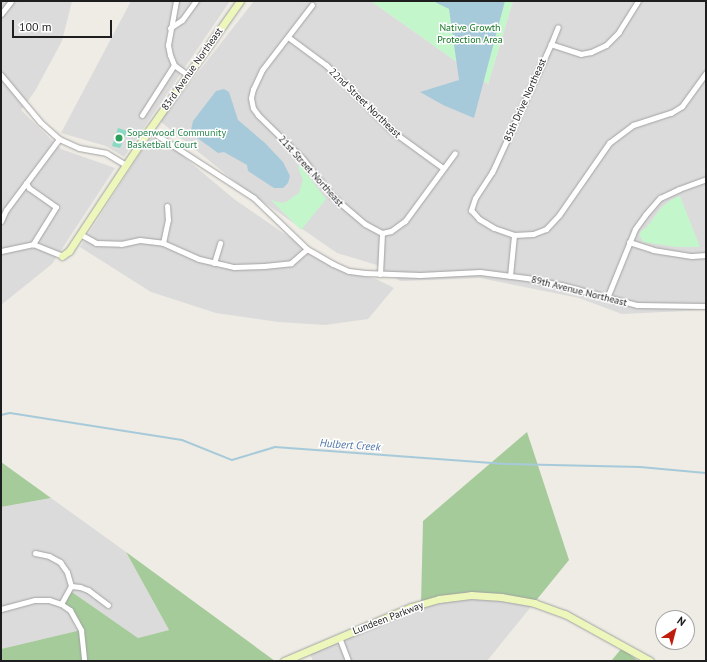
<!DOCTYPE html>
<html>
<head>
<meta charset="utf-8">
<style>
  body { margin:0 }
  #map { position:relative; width:707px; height:662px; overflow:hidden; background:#eeece4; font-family:"PT Sans",sans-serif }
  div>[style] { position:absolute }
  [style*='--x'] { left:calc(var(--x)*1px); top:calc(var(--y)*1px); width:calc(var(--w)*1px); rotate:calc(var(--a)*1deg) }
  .residential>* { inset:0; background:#dcdbdb }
  .forest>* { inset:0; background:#a5cb9b }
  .park>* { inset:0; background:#c4f6cc }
  .pitch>* { inset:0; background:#87d9c1 }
  .water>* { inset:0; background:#a7cada }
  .stream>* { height:2px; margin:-1px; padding:0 1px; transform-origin:1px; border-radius:1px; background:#a7cada }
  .roads { filter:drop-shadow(0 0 1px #a2a2a2) drop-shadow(0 0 1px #a2a2a2) }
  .street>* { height:5px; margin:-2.5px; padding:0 2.5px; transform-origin:2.5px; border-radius:2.5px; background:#fff }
  .secondary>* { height:7px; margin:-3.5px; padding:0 3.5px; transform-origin:3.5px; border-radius:3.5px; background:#edf6bb }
  .dots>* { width:11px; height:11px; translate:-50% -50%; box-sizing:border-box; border:2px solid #fff; border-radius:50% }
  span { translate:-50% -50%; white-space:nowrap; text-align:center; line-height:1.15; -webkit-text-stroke:3px #fff; paint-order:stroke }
  .park-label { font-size:10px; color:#127623 }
  .street-label { font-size:10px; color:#1e1e1e }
  .leisure-label { font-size:10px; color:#27864d }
  .left { translate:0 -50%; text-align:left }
  .water-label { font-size:11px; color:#5074a8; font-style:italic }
  .frame { position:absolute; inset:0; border:2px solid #1e1e1e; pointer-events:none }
  .north { position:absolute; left:655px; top:610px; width:40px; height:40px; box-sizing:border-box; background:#fff; border:1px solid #a5a5a5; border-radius:50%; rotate:36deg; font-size:11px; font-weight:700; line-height:16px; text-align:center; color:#1e1e1e }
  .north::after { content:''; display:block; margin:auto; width:14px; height:18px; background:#c01c0b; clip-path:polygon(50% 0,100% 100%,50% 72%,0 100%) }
  .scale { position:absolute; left:12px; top:20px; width:100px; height:18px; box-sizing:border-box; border:2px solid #1e1e1e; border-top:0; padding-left:5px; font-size:12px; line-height:14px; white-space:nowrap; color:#1e1e1e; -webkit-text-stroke:3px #fff; paint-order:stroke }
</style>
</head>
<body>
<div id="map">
  <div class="residential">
    <i style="clip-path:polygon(1px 1px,72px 1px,62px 41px,35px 91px,21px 110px,61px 149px,115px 168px,52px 264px,1px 305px)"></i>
    <i style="clip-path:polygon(131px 1px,230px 1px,124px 157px,106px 146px,61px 133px)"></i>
    <i style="clip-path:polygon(254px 1px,371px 1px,488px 84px,513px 1px,706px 1px,706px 310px,622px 314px,579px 298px,480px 278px,400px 281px,377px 265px,337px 253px,243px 188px,160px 121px)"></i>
    <i style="clip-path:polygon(155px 130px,190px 162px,234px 199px,328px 264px,349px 273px,376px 279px,394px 288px,368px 319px,325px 325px,279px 322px,216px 313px,151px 292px,80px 247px)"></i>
    <i style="clip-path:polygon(51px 498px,126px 552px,169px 630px,138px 638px,69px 590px,70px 610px,81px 630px,1px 649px,1px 507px)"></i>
    <i style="clip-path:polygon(471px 595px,534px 603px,487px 661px,313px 661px,309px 651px,411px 607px)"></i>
  </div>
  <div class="forest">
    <i style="clip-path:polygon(527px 432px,569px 560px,534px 603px,471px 595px,421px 604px,423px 521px)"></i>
    <i style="clip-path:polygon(1px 462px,51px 498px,1px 507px)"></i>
    <i style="clip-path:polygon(126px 552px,275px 661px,1px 661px,1px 649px,81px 630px,77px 622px,61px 604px,69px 590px,138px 638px,169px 630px)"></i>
    <i style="clip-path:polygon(622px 648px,638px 661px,611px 661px)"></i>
  </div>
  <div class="park">
    <i style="clip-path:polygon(371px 1px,513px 1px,488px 84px)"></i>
    <i style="clip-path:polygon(300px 165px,326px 199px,301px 230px,271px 200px,281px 203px,286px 202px,299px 193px,303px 180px,298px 167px)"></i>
    <i style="clip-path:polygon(680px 196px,700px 247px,676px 247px,643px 242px,639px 234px,641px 231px,646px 228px,661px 208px,672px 199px)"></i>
  </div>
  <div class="pitch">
    <i style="clip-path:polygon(118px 128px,127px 131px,120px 148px,112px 146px)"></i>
  </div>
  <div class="water">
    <i style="clip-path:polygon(433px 1px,505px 1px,474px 118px,443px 105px,420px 92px,459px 80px,449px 9px)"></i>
    <i style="clip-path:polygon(224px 89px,229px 92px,238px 120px,265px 143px,283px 162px,290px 176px,288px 183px,283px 188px,274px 188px,248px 171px,247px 165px,224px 152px,218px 153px,196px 137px,191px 130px,193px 121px,216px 91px)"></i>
  </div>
  <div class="stream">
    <i style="--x:1;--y:415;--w:9;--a:-13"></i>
    <i style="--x:10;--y:413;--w:174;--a:8.9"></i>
    <i style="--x:182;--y:440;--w:54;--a:21.8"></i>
    <i style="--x:232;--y:460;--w:45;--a:-16.8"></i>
    <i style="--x:275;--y:447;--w:231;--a:4.2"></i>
    <i style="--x:505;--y:464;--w:135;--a:1.3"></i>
    <i style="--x:640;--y:467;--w:66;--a:5.2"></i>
  </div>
  <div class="roads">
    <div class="street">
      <i style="--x:176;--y:1;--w:45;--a:100.3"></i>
      <i style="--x:168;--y:45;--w:10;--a:79"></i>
      <i style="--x:170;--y:55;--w:11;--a:68"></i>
      <i style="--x:174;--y:65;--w:17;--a:36"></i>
      <i style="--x:638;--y:1;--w:36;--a:122"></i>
      <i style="--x:619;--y:32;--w:18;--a:135"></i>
      <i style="--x:606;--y:45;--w:17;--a:155"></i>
      <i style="--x:591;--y:52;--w:10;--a:169"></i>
      <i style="--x:581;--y:54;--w:32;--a:-162"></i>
      <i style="--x:551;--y:44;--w:141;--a:114.7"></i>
      <i style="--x:492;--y:172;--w:31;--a:123"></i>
      <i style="--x:475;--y:198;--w:13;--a:108"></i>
      <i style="--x:471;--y:210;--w:12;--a:48"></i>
      <i style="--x:479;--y:219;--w:17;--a:31"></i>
      <i style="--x:494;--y:228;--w:21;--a:19"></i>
      <i style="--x:514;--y:235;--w:19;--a:-3"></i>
      <i style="--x:533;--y:234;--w:14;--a:-21"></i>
      <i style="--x:546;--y:229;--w:19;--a:-47"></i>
      <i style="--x:559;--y:215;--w:88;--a:-55.2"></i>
      <i style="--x:609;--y:143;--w:30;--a:-37"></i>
      <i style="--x:633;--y:125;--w:40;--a:-18"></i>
      <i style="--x:671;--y:113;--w:13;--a:-32"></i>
      <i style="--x:682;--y:106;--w:41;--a:-54"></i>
      <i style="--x:312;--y:5;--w:82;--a:127.6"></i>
      <i style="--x:262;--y:70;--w:21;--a:115"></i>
      <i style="--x:253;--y:89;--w:9;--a:103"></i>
      <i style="--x:251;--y:98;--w:10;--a:79"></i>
      <i style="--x:253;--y:108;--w:9;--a:54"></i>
      <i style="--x:258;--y:115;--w:63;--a:44.4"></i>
      <i style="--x:303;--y:159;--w:47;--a:51.9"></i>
      <i style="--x:332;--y:196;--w:43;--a:40.3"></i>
      <i style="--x:365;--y:224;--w:19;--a:28"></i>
      <i style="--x:1;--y:14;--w:16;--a:-52"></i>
      <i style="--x:170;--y:28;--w:14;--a:-34"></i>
      <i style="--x:182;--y:20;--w:24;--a:-54"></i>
      <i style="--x:288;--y:37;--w:47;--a:36.4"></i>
      <i style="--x:326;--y:65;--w:93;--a:45"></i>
      <i style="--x:392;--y:131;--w:63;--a:36"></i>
      <i style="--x:551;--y:44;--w:18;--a:-68"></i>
      <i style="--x:1;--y:75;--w:61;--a:50.3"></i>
      <i style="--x:40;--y:122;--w:25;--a:42"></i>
      <i style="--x:59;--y:139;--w:22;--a:24"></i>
      <i style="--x:79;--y:148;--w:27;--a:10"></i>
      <i style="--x:106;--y:153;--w:23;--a:31"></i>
      <i style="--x:142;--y:115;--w:59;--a:-57.4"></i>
      <i style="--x:149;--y:130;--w:125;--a:32.9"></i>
      <i style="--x:254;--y:198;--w:74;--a:43.9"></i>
      <i style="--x:307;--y:249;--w:30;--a:30"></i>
      <i style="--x:333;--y:264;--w:17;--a:24"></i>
      <i style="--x:349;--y:271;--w:16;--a:7"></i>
      <i style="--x:365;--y:273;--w:55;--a:2.1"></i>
      <i style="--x:420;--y:275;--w:60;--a:-2.9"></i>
      <i style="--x:480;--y:272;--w:47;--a:7.3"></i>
      <i style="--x:527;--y:278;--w:35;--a:12"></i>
      <i style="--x:561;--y:285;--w:79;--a:14.7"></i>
      <i style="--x:637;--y:305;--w:69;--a:0.8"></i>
      <i style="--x:26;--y:183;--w:6;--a:59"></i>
      <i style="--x:29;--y:188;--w:33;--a:35"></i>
      <i style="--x:56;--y:207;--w:44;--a:121.9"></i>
      <i style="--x:1;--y:221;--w:12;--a:-66"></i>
      <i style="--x:6;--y:210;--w:89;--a:-53.3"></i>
      <i style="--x:80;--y:234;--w:18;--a:29"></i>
      <i style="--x:96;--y:243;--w:25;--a:2"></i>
      <i style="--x:121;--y:244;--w:19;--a:-12"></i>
      <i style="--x:140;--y:240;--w:23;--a:7"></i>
      <i style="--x:163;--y:243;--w:39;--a:24"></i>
      <i style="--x:199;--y:259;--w:36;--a:13"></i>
      <i style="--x:234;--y:267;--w:30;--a:-2"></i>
      <i style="--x:264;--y:266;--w:27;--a:-6"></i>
      <i style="--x:291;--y:263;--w:21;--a:-41"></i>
      <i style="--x:629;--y:242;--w:25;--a:18"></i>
      <i style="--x:653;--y:250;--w:39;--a:9"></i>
      <i style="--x:692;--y:256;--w:14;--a:-4"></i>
      <i style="--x:163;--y:243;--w:24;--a:-78"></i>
      <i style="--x:168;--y:220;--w:14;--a:-94"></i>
      <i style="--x:1;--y:251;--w:33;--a:-12"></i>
      <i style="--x:33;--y:244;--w:31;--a:22"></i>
      <i style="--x:214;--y:263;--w:21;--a:-73"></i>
      <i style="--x:380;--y:274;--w:41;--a:-87.2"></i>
      <i style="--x:382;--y:233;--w:9;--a:-13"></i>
      <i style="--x:391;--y:231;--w:17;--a:-36"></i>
      <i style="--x:405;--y:221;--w:84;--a:-53.7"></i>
      <i style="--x:510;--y:276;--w:41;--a:-84.4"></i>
      <i style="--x:607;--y:298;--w:74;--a:-67.9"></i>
      <i style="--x:635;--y:229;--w:17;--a:-54"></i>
      <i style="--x:645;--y:215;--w:23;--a:-49"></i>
      <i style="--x:660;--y:198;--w:21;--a:-25"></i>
      <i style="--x:679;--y:189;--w:29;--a:-20"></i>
      <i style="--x:35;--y:553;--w:14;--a:12"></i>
      <i style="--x:49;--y:556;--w:13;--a:29"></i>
      <i style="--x:60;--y:562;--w:12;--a:55"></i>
      <i style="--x:67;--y:572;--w:15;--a:74"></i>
      <i style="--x:71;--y:586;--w:9;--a:6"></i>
      <i style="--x:80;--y:587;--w:9;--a:21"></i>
      <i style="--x:88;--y:590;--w:25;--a:37"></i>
      <i style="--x:61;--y:604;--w:11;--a:34"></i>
      <i style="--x:70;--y:610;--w:23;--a:61"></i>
      <i style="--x:81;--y:630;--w:31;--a:84"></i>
      <i style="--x:1;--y:609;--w:35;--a:-15"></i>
      <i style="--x:35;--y:600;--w:14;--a:0"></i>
      <i style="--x:49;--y:600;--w:13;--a:18"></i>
      <i style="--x:61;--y:604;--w:21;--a:-61"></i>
      <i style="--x:339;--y:637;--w:26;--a:69"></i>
    </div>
    <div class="secondary">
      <i style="--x:62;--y:256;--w:9;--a:-36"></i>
      <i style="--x:69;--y:251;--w:145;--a:-56.5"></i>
      <i style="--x:149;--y:130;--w:158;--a:-54.8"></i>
      <i style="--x:284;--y:661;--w:138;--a:-23"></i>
      <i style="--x:411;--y:607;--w:29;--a:-16"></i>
      <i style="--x:439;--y:599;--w:32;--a:-7"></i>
      <i style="--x:471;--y:595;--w:30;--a:4"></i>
      <i style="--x:501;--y:597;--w:34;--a:10"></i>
      <i style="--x:534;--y:603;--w:33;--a:20"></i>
      <i style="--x:565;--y:614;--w:97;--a:28.9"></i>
    </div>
  </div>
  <div class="dots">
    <i style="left:119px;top:138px;background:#2e9e5b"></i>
  </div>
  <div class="park-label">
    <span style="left:470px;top:33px">Native Growth<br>Protection Area</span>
  </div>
  <div class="street-label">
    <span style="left:192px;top:69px;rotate:-55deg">83rd Avenue Northeast</span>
    <span style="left:525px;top:100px;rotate:-66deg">85th Drive Northeast</span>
    <span style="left:365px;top:103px;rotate:44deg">22nd Street Northeast</span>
    <span style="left:311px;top:171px;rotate:48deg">21st Street Northeast</span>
    <span style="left:579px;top:291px;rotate:14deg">89th Avenue Northeast</span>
    <span style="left:388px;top:618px;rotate:-21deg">Lundeen Parkway</span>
  </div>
  <div class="leisure-label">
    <span class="left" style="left:127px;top:138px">Soperwood Community<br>Basketball Court</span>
  </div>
  <div class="water-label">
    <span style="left:350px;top:445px;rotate:4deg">Hulbert Creek</span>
  </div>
  <div class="frame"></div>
  <div class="north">N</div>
  <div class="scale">100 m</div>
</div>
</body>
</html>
